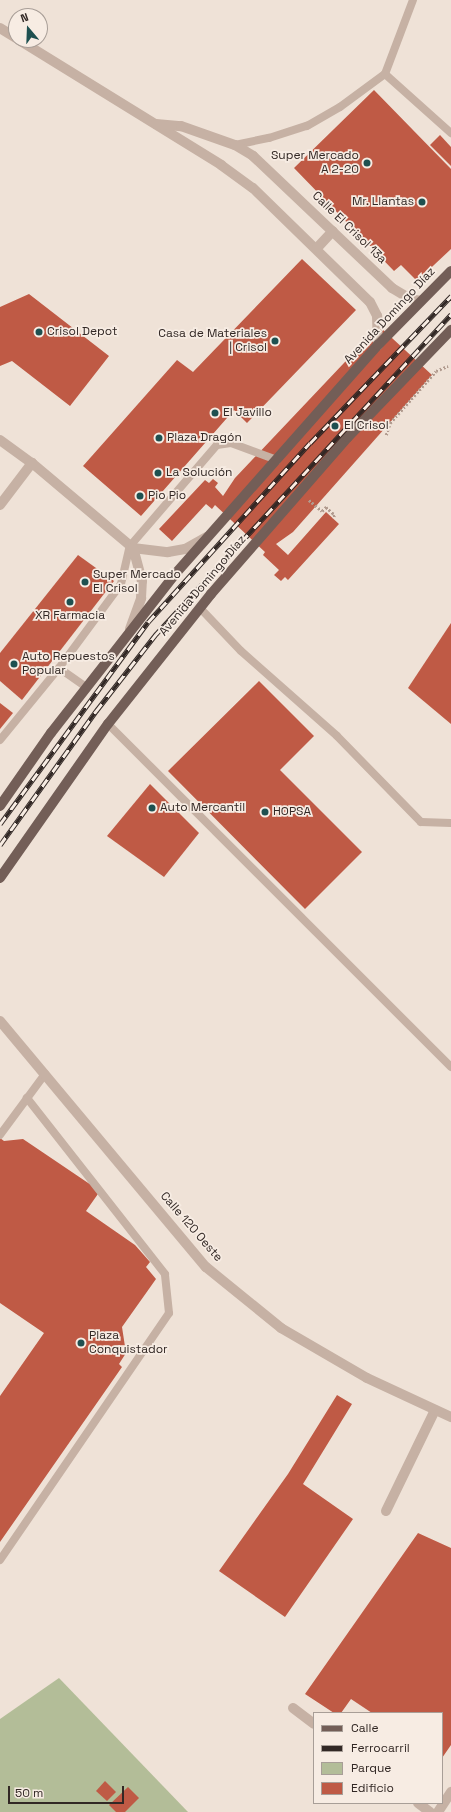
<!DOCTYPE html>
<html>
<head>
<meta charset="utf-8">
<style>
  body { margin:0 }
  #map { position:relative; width:451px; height:1812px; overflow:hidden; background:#efe2d7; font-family:"Space Grotesk",sans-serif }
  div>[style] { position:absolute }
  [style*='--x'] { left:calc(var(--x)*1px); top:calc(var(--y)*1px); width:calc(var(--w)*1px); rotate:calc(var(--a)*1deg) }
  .green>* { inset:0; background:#b3bd98 }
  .building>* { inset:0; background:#bf5a45 }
  .path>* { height:2.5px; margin-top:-1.25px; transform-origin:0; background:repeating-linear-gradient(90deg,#b19b8f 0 2px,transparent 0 4px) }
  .service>* { height:8px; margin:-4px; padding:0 4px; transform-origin:4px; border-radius:4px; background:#c6b1a4 }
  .minor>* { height:10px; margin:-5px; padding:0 5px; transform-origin:5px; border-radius:5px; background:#c6b1a4 }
  .tertiary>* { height:10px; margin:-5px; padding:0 5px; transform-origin:5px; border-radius:5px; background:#c6b1a4 }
  .primary>* { height:10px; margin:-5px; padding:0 5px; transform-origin:5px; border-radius:5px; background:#735e57 }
  .rail>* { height:4.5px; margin-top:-2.25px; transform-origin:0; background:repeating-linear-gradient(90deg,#f7ece3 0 9px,#322825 0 18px); box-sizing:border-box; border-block:1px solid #322825 }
  .dots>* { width:11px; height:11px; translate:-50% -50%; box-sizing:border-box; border:2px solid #f7ece3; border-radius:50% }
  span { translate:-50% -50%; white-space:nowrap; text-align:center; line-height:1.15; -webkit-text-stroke:3.5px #f7ece3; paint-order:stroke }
  .poi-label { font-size:12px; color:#322825 }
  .right { translate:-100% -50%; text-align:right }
  .left { translate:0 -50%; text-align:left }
  .street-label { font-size:12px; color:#322825 }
  .legend { position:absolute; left:313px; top:1712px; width:130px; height:92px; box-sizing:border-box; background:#f7ece3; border:1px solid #a89e97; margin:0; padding:5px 7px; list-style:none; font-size:12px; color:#322825 }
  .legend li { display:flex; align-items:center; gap:8px; height:20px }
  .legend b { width:20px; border:1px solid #a89e97 }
  .north { position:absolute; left:8px; top:8px; width:40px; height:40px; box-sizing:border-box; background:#f7ece3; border:1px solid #a89e97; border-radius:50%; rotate:341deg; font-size:11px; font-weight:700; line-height:16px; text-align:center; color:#322825 }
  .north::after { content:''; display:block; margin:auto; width:14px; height:18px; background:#1e5050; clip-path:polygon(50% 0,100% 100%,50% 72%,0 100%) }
  .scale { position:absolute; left:8px; top:1786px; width:116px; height:18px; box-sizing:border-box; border:2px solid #322825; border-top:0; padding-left:5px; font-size:12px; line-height:14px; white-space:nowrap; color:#322825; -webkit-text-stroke:3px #f7ece3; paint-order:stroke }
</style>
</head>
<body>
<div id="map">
  <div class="green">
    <i style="clip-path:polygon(59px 1678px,188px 1812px,0 1812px,0 1719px)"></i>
  </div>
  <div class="building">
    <i style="clip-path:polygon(374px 90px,451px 169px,451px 249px,417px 281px,401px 265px,394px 271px,294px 168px)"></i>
    <i style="clip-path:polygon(440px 135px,451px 147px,451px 166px,430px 145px)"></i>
    <i style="clip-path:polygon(302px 259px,356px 310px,247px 423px,234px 410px,141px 516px,83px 466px,177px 360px,193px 372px)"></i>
    <i style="clip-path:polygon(29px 294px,109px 356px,70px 406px,12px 361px,0 366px,0 307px)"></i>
    <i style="clip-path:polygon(379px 326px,432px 375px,293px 532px,276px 544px,288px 555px,326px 512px,339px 524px,288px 580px,285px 577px,281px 581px,274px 575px,279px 570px,263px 555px,265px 552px,215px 505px,212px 509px,206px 504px,172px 541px,159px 529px,205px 480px,209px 483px,213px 479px,218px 483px,215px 487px,223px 496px,235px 478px)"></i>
    <i style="clip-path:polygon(78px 555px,114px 581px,22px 700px,0 681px,0 653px)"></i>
    <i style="clip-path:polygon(451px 623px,451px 724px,408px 688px)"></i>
    <i style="clip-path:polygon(259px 681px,314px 736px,280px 770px,362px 852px,305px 909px,168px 771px)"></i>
    <i style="clip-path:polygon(0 703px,13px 713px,0 729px)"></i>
    <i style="clip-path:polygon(150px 784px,199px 833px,164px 877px,107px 836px)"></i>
    <i style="clip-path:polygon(0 1138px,4px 1141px,23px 1139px,100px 1191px,86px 1211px,135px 1245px,150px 1262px,146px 1267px,156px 1279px,122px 1327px,126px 1353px,119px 1364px,122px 1367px,0 1542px,0 1396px,44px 1333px,0 1303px)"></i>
    <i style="clip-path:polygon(337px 1395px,352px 1404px,303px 1484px,353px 1519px,285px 1617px,219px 1571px,288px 1474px)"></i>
    <i style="clip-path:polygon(418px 1533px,451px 1548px,451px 1745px,442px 1758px,442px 1713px,372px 1713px,351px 1699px,341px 1713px,334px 1713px,305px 1694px)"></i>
    <i style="clip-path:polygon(105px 1781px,116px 1792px,107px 1801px,96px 1791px)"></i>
    <i style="clip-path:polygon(128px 1787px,139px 1798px,125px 1812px,116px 1812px,109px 1805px)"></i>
  </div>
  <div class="path">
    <i style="--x:386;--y:435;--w:13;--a:-72"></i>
    <i style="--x:390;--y:423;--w:69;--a:-48.5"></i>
    <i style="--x:436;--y:371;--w:13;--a:-23"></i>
    <i style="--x:309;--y:500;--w:17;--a:40"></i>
    <i style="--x:322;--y:511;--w:6;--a:-45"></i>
    <i style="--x:326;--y:507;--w:12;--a:42"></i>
    <i style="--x:335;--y:515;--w:4;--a:124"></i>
  </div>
  <div class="service">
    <i style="--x:385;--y:74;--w:89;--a:41.8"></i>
    <i style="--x:235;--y:145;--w:35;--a:-12"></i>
    <i style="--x:269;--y:138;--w:40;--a:-18"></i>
    <i style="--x:307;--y:126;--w:38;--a:-30"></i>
    <i style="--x:340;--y:107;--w:56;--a:-36.3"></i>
    <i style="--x:385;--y:74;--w:79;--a:-69.3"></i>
    <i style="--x:200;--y:608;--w:59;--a:46.4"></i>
    <i style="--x:241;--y:651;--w:128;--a:41.5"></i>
    <i style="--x:337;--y:736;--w:120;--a:45.7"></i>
    <i style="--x:421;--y:822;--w:30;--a:2"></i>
    <i style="--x:59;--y:668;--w:33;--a:35"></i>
    <i style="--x:108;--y:724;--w:485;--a:45"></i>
    <i style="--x:0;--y:740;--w:93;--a:-50.7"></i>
    <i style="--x:59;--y:668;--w:104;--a:-53.6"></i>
    <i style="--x:121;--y:584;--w:39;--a:-77"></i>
    <i style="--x:130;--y:546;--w:133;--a:-49.3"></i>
    <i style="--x:217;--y:445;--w:14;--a:-8"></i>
    <i style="--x:231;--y:443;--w:49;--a:20.3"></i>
    <i style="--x:0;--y:1135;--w:76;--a:-53.6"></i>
    <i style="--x:0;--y:1560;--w:299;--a:-55.6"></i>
    <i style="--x:169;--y:1313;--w:39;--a:-96"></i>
    <i style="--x:165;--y:1274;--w:224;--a:-128.1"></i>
  </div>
  <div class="minor">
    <i style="--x:0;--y:440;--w:39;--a:36"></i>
    <i style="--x:32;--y:463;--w:132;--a:40.1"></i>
    <i style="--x:133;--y:548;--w:35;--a:7"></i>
    <i style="--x:168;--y:552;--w:17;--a:-10"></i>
    <i style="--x:185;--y:549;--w:25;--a:-29"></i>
    <i style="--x:0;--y:505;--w:53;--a:-52.7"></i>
    <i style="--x:130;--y:629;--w:33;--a:-70"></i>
    <i style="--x:141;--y:598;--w:17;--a:-87"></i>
    <i style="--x:142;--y:581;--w:34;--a:-105"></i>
    <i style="--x:386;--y:1511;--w:112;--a:-64.1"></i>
    <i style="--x:293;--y:1708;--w:26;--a:37"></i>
    <i style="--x:418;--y:1803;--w:15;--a:37"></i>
    <i style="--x:438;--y:1812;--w:24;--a:-57"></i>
  </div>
  <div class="tertiary">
    <i style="--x:0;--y:28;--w:19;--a:32"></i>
    <i style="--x:19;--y:40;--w:238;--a:31.7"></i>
    <i style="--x:221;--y:165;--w:39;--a:36"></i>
    <i style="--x:253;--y:188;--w:163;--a:44.3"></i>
    <i style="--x:370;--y:302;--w:16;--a:63"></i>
    <i style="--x:377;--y:316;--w:29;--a:88"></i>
    <i style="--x:156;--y:124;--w:25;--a:5"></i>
    <i style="--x:181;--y:126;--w:57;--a:19.4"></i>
    <i style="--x:235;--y:145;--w:21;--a:31"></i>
    <i style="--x:253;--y:156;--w:192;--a:43.5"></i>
    <i style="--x:392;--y:288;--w:21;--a:31"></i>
    <i style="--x:410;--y:299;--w:11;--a:10"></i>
    <i style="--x:317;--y:248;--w:23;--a:-47"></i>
    <i style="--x:0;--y:1021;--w:321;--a:50.1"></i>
    <i style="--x:206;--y:1267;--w:97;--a:39.1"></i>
    <i style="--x:281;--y:1328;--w:99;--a:30.2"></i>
    <i style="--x:367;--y:1378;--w:93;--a:24.9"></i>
  </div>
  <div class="primary">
    <i style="--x:0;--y:806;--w:89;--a:-55.1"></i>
    <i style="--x:51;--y:733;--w:203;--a:-52"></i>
    <i style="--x:176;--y:573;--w:305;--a:-48.5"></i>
    <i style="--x:378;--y:345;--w:104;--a:-45.4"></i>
    <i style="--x:0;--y:878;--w:188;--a:-55"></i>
    <i style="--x:108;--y:724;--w:166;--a:-51.6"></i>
    <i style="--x:211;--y:594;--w:208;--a:-48.9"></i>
    <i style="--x:348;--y:437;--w:149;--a:-46.1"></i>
  </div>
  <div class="rail">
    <i style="--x:0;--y:824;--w:250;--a:-53.8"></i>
    <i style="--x:148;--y:622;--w:241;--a:-47.9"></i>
    <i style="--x:310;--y:443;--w:204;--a:-46.2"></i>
    <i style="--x:0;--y:845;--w:165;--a:-54.4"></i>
    <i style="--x:96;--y:711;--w:98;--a:-52.1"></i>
    <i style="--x:156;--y:634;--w:435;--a:-47.3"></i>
  </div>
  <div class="dots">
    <i style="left:367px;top:163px;background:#1e5050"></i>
    <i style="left:422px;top:202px;background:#1e5050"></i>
    <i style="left:39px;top:332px;background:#1e5050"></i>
    <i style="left:275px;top:341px;background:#1e5050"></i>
    <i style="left:215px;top:413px;background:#1e5050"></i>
    <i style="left:335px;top:426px;background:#1e5050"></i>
    <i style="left:159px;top:438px;background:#1e5050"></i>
    <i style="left:158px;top:473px;background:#1e5050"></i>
    <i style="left:140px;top:496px;background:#1e5050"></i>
    <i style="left:85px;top:582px;background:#1e5050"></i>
    <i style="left:70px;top:602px;background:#1e5050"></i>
    <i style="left:14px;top:664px;background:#1e5050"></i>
    <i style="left:152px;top:808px;background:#1e5050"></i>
    <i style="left:265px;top:812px;background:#1e5050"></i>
    <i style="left:81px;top:1343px;background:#1e5050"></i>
  </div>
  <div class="poi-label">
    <span class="right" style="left:359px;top:163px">Super Mercado<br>A 2-20</span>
    <span class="right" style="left:414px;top:202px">Mr. Llantas</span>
    <span class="left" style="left:47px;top:332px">Crisol Depot</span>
    <span class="right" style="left:267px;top:341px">Casa de Materiales<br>| Crisol</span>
    <span class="left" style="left:223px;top:413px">El Javillo</span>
    <span class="left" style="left:344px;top:426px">El Crisol</span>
    <span class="left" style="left:167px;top:438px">Plaza Dragón</span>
    <span class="left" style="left:166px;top:473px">La Solución</span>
    <span class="left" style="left:148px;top:496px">Pio Pio</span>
    <span class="left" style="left:93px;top:582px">Super Mercado<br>El Crisol</span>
    <span style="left:70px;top:616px">XR Farmacia</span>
    <span class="left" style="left:22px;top:664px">Auto Repuestos<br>Popular</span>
    <span class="left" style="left:160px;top:808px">Auto Mercantil</span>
    <span class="left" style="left:273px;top:812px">HOPSA</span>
    <span class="left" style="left:89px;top:1343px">Plaza<br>Conquistador</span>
  </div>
  <div class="street-label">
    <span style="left:349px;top:228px;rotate:44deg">Calle El Crisol 13a</span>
    <span style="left:390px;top:316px;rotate:-47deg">Avenida Domingo Díaz</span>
    <span style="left:203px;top:586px;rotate:-50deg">Avenida Domingo Díaz</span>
    <span style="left:191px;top:1227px;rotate:49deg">Calle 120 Oeste</span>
  </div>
  <ul class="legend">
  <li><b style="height:5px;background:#735e57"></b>Calle</li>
  <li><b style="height:5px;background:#322825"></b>Ferrocarril</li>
  <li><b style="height:11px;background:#b3bd98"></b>Parque</li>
  <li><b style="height:11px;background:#bf5a45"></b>Edificio</li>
  </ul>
  <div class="north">N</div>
  <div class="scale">50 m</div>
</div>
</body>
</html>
